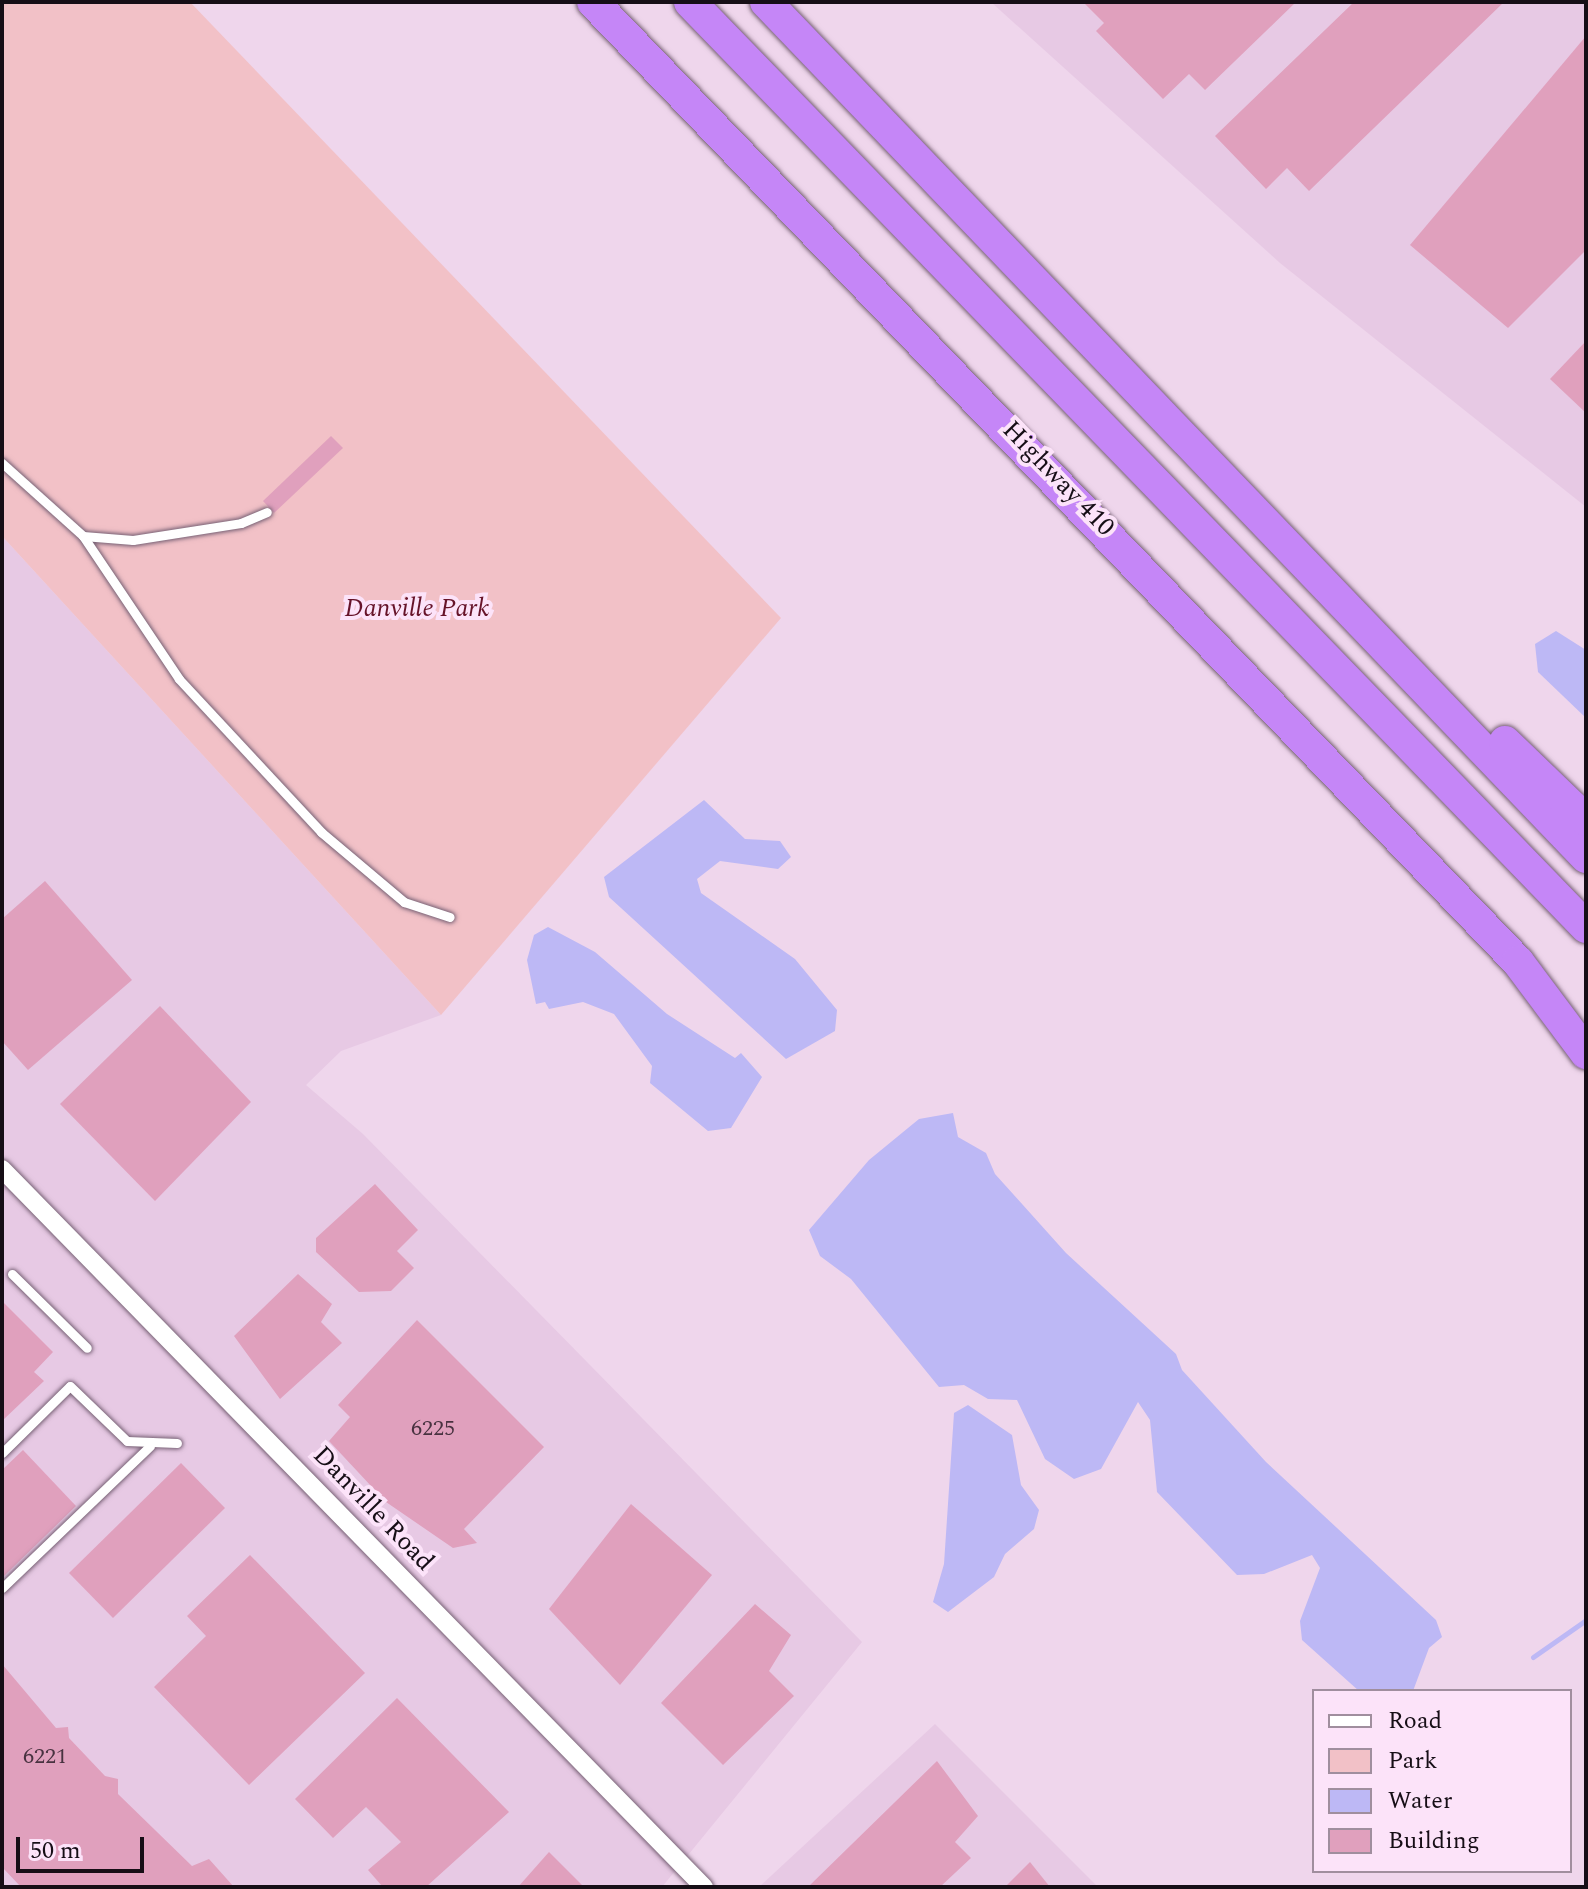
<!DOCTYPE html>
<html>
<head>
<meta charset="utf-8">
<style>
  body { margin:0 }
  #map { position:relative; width:1588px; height:1889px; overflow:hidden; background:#efd6ec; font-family:Spectral,serif }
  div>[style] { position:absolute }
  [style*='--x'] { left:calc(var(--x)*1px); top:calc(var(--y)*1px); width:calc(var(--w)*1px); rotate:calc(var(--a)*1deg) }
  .built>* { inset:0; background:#e7c9e4 }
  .green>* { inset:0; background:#f2c1c7 }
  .water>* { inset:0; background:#bdb8f5 }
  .stream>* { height:5px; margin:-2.5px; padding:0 2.5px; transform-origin:2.5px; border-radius:2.5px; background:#bdb8f5 }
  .building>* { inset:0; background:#e0a0bd }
  .roads { filter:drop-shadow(0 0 2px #776175) drop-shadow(0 0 2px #776175) }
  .lane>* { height:9px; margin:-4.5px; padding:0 4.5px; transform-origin:4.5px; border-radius:4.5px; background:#fff }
  .street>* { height:18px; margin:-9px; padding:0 9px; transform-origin:9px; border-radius:9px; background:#fff }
  .highway>* { height:32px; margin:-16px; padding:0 16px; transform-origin:16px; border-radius:16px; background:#c586f7 }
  span { translate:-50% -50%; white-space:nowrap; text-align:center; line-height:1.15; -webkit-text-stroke:8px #fce3f9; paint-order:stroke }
  .number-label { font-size:22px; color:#483240 }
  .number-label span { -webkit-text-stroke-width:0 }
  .street-label { font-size:26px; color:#160e16 }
  .park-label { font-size:26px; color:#661329; font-style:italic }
  .frame { position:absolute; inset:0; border:4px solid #160e16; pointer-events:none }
  .legend { position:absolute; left:1312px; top:1689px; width:260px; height:184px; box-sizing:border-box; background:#fce3f9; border:2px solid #a08e9e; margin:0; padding:10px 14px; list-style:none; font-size:24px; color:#160e16 }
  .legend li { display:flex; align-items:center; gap:16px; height:40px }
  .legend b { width:40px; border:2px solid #a08e9e }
  .scale { position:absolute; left:16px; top:1837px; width:128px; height:36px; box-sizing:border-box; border:4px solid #160e16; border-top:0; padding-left:10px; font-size:24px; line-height:28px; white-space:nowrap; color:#160e16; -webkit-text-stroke:6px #fce3f9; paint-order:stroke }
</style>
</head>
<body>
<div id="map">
  <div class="built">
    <i style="clip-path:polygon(991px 2px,1586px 2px,1586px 507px,1280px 263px)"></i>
    <i style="clip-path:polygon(2px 536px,441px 1015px,341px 1051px,306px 1085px,363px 1134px,862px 1642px,662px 1887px,2px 1887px)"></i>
    <i style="clip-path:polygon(935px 1724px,1098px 1887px,759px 1887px)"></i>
  </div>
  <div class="green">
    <i style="clip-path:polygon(2px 2px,190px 2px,781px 618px,441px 1015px,2px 536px)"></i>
  </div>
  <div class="water">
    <i style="clip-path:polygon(1556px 631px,1586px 650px,1586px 718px,1538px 672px,1535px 644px)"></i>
    <i style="clip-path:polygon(704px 800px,745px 839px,780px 841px,791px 857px,778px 869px,720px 861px,697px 879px,701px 893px,795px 959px,837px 1010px,835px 1031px,786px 1059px,609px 897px,604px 877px)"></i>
    <i style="clip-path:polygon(548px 927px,595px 952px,667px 1014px,735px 1058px,741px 1053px,762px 1077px,731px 1128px,708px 1131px,650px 1083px,652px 1066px,614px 1014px,583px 1002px,549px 1009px,545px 1002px,536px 1004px,527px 960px,534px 935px)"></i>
    <i style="clip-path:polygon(953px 1113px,958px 1137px,986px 1153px,995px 1174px,1066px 1253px,1176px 1354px,1182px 1370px,1266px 1462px,1436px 1620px,1442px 1637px,1429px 1648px,1413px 1691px,1359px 1691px,1302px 1640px,1300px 1621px,1320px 1568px,1312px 1555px,1264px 1574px,1237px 1575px,1157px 1492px,1150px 1420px,1138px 1402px,1101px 1469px,1074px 1479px,1045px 1459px,1017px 1400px,988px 1399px,964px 1385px,939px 1387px,851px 1279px,820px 1256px,809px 1230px,869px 1160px,919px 1119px)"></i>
    <i style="clip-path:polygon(968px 1405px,1012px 1435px,1021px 1485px,1039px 1510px,1034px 1529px,1005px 1554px,994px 1577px,948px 1612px,933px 1602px,944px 1564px,954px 1413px)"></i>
  </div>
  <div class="stream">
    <i style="--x:1533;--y:1657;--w:65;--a:-34.9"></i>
  </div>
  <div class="building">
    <i style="clip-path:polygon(1083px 2px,1296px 2px,1205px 90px,1189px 74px,1163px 99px,1096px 31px,1104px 23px)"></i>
    <i style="clip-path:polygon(1354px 2px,1504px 2px,1309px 191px,1287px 168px,1266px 189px,1215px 136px)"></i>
    <i style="clip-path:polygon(1586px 36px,1586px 250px,1508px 328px,1410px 245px)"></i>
    <i style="clip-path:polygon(1586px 341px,1586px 413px,1550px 379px)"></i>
    <i style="clip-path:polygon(331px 436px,343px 448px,274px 513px,263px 501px)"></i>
    <i style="clip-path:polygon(45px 881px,132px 980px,28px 1070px,2px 1041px,2px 919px)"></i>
    <i style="clip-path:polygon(160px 1006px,251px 1102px,155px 1201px,60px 1104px)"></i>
    <i style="clip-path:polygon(375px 1184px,418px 1230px,397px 1251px,414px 1268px,391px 1291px,359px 1292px,316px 1252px,316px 1238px)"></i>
    <i style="clip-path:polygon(298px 1274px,332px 1304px,321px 1322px,342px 1343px,280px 1399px,234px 1336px)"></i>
    <i style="clip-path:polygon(2px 1301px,53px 1352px,34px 1372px,44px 1381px,2px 1421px)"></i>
    <i style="clip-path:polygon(417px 1320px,544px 1447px,464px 1529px,477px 1543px,453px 1548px,386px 1502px,329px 1441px,350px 1417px,338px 1405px)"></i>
    <i style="clip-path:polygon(23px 1450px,76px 1506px,2px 1578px,2px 1470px)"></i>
    <i style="clip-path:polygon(181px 1463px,225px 1508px,113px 1618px,69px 1573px)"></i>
    <i style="clip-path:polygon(631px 1504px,712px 1575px,620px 1685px,549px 1609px)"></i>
    <i style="clip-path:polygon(250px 1555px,365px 1673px,249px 1785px,154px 1687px,206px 1636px,187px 1616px)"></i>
    <i style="clip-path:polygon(755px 1604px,791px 1635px,769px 1671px,794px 1696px,723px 1765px,661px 1703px)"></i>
    <i style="clip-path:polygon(2px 1664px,56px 1728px,68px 1727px,69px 1738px,105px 1776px,118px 1779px,118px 1794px,192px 1866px,209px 1859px,234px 1887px,21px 1887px,2px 1867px)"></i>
    <i style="clip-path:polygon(397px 1698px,509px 1812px,426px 1887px,382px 1886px,368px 1870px,401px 1842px,366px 1807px,333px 1838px,295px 1799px)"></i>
    <i style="clip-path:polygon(937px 1761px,978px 1816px,955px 1842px,971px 1858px,940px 1887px,808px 1887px)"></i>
    <i style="clip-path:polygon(549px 1852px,584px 1887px,518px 1887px)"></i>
    <i style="clip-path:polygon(1030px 1862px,1050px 1887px,1005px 1887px)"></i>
  </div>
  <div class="roads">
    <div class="lane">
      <i style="--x:2;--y:463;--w:109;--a:42"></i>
      <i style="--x:83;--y:536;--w:172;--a:56.1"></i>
      <i style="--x:179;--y:679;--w:209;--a:47.1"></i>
      <i style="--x:321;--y:832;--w:109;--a:40.1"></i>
      <i style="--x:404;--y:902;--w:48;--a:18.1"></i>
      <i style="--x:83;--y:536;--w:50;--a:4.6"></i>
      <i style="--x:133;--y:540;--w:109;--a:-8.9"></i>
      <i style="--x:241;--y:523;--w:28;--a:-23"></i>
      <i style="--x:12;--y:1274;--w:105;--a:44.6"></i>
      <i style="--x:2;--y:1453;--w:95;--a:-44.6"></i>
      <i style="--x:70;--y:1386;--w:79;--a:44"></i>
      <i style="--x:127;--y:1441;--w:50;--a:2.3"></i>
      <i style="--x:2;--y:1588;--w:205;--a:-43.8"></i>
    </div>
    <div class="street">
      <i style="--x:2;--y:1169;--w:1004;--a:45.65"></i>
    </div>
    <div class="highway">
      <i style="--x:593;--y:2;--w:1333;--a:46.06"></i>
      <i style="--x:1518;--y:962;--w:114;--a:53.2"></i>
      <i style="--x:690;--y:2;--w:1288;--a:45.91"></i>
      <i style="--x:766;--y:2;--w:1185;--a:46.2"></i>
      <i style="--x:1505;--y:742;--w:112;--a:43.9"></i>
    </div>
  </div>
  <div class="number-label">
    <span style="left:433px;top:1429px">6225</span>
    <span style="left:45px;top:1757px">6221</span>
  </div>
  <div class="street-label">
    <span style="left:1058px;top:479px;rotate:46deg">Highway 410</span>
    <span style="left:373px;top:1509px;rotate:46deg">Danville Road</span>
  </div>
  <div class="park-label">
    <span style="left:417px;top:609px">Danville Park</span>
  </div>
  <div class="frame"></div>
  <ul class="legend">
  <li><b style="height:10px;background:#fff"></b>Road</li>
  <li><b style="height:22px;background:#f2c1c7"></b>Park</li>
  <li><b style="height:22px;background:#bdb8f5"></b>Water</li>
  <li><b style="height:22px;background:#e0a0bd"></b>Building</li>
  </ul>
  <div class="scale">50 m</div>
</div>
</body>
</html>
